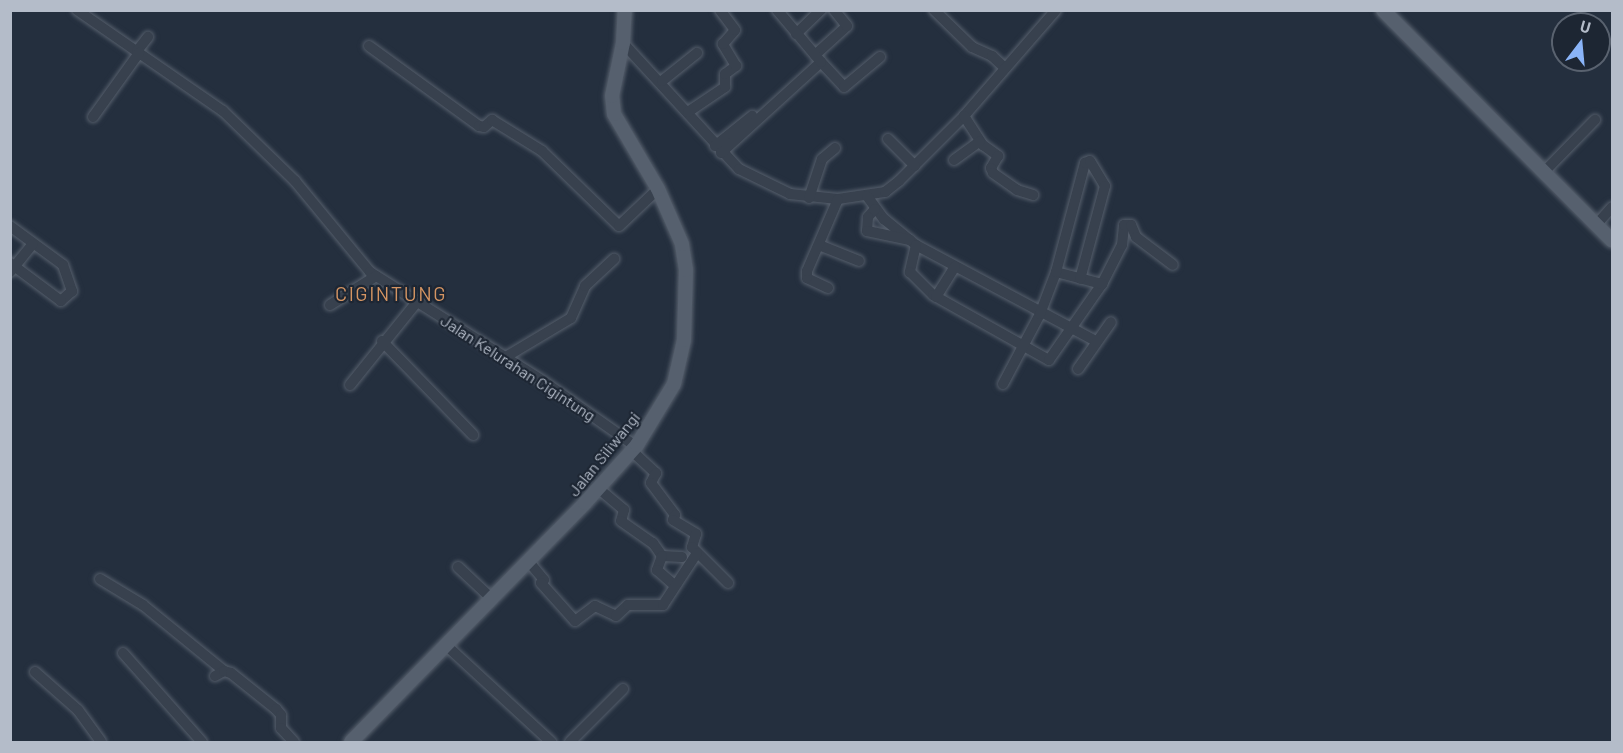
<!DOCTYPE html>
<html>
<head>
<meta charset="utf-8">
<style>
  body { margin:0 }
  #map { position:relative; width:1623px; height:753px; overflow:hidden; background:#242f3e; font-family:Barlow,sans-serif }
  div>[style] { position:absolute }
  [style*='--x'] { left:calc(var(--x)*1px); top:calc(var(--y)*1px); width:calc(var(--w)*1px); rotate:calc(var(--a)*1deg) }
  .roads { filter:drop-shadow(0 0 2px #565f6c) drop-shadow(0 0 2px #565f6c) }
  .minor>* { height:10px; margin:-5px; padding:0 5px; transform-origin:5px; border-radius:5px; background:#38414e }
  .major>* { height:14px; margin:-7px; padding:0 7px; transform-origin:7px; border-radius:7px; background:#56606e }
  span { translate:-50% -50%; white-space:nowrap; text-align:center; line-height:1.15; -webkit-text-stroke:4.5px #1d2633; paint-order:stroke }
  .street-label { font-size:16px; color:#b4bcc9 }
  .quarter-label { font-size:20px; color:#d59563; letter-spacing:1.5px }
  .frame { position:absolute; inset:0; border:12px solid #b4bcc9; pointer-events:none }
  .north { position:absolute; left:1551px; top:12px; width:60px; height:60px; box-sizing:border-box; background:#1d2633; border:2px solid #59626f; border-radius:50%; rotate:16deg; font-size:16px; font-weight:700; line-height:24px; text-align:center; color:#b4bcc9 }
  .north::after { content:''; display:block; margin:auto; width:21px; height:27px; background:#8ab4f8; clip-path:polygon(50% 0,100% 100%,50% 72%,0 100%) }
</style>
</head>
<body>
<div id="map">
  <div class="roads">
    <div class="minor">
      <i style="--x:77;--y:10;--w:178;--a:34.7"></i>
      <i style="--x:223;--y:111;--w:100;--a:44.2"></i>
      <i style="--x:295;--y:181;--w:118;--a:50.5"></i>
      <i style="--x:370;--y:272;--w:204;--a:32.2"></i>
      <i style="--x:543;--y:381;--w:113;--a:35.2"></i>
      <i style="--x:934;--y:10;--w:53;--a:44.2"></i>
      <i style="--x:972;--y:47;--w:22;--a:24"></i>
      <i style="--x:992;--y:56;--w:16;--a:43"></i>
      <i style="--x:796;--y:34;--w:35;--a:-44"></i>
      <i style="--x:623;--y:43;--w:171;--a:47.4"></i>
      <i style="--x:739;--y:169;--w:57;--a:26.1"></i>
      <i style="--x:790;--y:194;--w:48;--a:5.9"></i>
      <i style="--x:838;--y:199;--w:48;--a:-8.5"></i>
      <i style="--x:885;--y:192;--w:18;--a:-38"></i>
      <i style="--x:899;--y:181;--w:92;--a:-45"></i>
      <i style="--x:964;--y:116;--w:140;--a:-49"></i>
      <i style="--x:369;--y:46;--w:136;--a:36"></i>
      <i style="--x:479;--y:126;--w:5;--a:11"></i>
      <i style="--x:484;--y:127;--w:11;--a:-41"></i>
      <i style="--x:492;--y:120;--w:59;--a:31.8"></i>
      <i style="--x:542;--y:151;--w:107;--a:44.2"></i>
      <i style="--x:619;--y:226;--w:54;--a:-43.5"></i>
      <i style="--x:137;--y:51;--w:18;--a:-52"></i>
      <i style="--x:815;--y:55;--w:43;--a:-42.2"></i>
      <i style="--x:847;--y:26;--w:21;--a:-129"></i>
      <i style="--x:821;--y:62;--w:34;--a:47"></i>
      <i style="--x:844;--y:87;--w:47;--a:-39.8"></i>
      <i style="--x:662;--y:81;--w:45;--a:-38.7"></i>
      <i style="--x:688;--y:112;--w:45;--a:-34"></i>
      <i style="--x:725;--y:87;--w:13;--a:-90"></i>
      <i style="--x:725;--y:74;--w:14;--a:-36"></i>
      <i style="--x:736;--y:66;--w:26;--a:-121"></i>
      <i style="--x:723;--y:44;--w:18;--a:-49"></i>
      <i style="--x:735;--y:30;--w:25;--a:-127"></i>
      <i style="--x:964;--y:116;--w:35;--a:57"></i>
      <i style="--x:983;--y:145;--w:19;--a:36"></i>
      <i style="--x:998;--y:156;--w:14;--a:120"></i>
      <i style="--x:991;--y:168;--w:5;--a:68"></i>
      <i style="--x:993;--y:173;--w:29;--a:35"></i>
      <i style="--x:1017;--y:190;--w:17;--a:17"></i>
      <i style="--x:93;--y:117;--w:79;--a:-54.3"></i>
      <i style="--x:888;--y:139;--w:38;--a:45"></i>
      <i style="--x:715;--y:146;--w:48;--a:-39"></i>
      <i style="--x:721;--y:153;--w:135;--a:-42.3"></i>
      <i style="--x:821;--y:62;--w:68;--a:-130.2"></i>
      <i style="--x:954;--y:160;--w:32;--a:-36"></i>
      <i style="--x:1544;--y:172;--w:73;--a:-45.6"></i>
      <i style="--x:867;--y:196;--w:29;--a:54"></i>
      <i style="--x:884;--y:219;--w:41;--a:39.1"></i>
      <i style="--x:916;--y:245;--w:204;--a:28.1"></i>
      <i style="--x:809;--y:198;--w:41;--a:-71.6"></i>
      <i style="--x:822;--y:159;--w:17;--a:-40"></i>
      <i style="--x:875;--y:209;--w:11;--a:131"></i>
      <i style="--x:868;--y:217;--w:14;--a:94"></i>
      <i style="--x:867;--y:231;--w:44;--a:11.8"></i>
      <i style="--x:1596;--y:225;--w:24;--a:-48"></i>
      <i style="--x:10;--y:226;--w:66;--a:36.3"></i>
      <i style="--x:63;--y:265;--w:28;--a:71"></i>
      <i style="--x:72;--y:291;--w:15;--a:138"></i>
      <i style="--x:61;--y:301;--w:64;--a:-143.3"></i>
      <i style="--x:819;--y:245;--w:43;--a:21.8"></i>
      <i style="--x:916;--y:245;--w:28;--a:103"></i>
      <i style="--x:910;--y:272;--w:33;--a:45"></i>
      <i style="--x:933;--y:295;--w:133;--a:29.3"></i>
      <i style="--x:1049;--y:360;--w:93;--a:-55.1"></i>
      <i style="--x:1102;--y:284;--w:44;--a:-62.9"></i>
      <i style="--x:1122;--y:245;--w:20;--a:-84"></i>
      <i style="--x:1124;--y:225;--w:7;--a:0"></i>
      <i style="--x:1131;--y:225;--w:13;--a:67"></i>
      <i style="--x:1136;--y:237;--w:46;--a:37.1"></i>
      <i style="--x:10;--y:272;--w:36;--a:-51"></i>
      <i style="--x:1056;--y:272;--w:48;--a:14.6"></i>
      <i style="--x:828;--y:288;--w:23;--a:-155"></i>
      <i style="--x:807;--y:278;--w:7;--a:-90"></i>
      <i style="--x:807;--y:271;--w:78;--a:-66.7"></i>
      <i style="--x:936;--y:297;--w:36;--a:-58"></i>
      <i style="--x:330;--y:305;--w:54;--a:-32.2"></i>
      <i style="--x:382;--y:341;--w:131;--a:45.9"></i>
      <i style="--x:504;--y:358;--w:78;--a:-30.8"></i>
      <i style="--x:571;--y:318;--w:35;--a:-66"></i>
      <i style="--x:585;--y:286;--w:40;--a:-43"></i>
      <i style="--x:1078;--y:369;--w:57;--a:-54.9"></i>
      <i style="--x:1003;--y:384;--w:79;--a:-62.1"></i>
      <i style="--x:1040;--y:314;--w:45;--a:-69.1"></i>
      <i style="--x:1056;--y:272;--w:113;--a:-75.1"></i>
      <i style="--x:1085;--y:163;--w:5;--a:-22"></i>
      <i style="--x:1090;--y:161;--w:29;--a:59"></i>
      <i style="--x:1105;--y:186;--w:96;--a:105"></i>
      <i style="--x:350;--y:385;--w:107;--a:-51.1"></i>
      <i style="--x:632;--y:451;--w:33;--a:43"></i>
      <i style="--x:656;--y:473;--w:11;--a:117"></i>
      <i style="--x:651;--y:483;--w:40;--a:53"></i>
      <i style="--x:675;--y:515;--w:5;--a:112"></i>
      <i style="--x:673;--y:520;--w:27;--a:31"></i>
      <i style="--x:696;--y:534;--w:14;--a:107"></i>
      <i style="--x:692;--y:547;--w:51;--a:45"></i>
      <i style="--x:598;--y:488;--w:34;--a:40"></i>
      <i style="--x:624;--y:510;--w:11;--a:105"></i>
      <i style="--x:621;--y:521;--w:39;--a:35"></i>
      <i style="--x:653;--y:543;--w:16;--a:55"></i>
      <i style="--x:662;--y:556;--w:20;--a:3"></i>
      <i style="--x:662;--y:556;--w:15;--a:110"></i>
      <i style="--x:657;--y:570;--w:20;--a:41"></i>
      <i style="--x:529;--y:562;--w:23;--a:50"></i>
      <i style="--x:544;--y:580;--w:4;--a:135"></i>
      <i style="--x:541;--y:583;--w:51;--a:48.2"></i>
      <i style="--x:575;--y:621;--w:25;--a:-37"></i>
      <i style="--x:595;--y:606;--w:23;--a:25"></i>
      <i style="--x:616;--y:616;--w:16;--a:-43"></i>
      <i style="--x:628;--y:605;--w:35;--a:0"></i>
      <i style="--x:663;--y:605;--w:62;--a:-56.8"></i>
      <i style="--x:458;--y:567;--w:47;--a:43.3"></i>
      <i style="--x:100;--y:579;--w:50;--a:31.2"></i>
      <i style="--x:143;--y:605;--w:104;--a:39.2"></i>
      <i style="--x:447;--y:646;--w:142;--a:42.7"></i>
      <i style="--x:123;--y:653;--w:119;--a:48.4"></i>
      <i style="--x:35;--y:672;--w:57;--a:41.5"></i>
      <i style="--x:78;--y:710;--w:39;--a:54"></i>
      <i style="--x:215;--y:676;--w:10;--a:-29"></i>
      <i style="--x:224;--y:671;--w:7;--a:16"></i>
      <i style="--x:231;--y:673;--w:58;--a:38.7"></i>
      <i style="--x:276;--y:709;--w:8;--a:50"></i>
      <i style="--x:281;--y:715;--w:13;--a:90"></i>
      <i style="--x:281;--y:728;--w:19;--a:47"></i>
      <i style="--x:570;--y:742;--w:75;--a:-45"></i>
    </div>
    <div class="major">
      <i style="--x:1383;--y:10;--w:325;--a:45.2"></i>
      <i style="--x:351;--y:742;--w:334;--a:-45.6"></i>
      <i style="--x:585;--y:503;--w:78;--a:-48.1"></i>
      <i style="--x:637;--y:445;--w:71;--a:-58.8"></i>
      <i style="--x:674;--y:384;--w:45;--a:-77.2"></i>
      <i style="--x:684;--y:340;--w:70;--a:-88.4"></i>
      <i style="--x:686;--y:270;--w:26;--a:-99"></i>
      <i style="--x:682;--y:244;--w:60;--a:-113.6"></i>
      <i style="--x:658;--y:189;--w:87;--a:-120.4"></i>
      <i style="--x:614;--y:114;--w:18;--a:-96"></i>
      <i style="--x:612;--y:96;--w:54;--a:-78.3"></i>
      <i style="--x:623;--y:43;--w:33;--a:-87"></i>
    </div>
  </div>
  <div class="street-label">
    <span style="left:518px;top:368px;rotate:33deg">Jalan Kelurahan Cigintung</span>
    <span style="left:604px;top:454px;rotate:-51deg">Jalan Siliwangi</span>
  </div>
  <div class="quarter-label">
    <span style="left:391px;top:293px">CIGINTUNG</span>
  </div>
  <div class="frame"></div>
  <div class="north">U</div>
</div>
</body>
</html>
